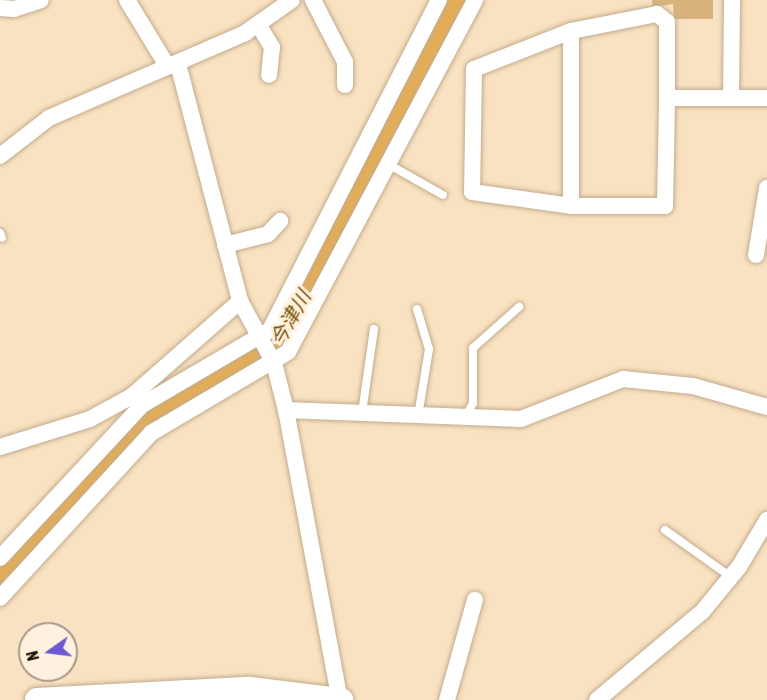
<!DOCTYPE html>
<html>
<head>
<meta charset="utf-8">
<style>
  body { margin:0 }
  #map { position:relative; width:767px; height:700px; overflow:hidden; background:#f9e2c1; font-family:"Asap Condensed","Noto Sans JP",sans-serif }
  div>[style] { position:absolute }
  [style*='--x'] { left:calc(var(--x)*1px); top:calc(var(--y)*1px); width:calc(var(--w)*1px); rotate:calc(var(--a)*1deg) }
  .green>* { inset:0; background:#d8b37c }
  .river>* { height:30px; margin:-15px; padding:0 15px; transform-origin:15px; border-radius:15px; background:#e5ad55 }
  .roads { filter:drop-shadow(0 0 2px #c2ac8d) drop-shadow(0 0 2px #c2ac8d) }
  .lane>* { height:8px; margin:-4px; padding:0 4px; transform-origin:4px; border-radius:4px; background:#fff }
  .street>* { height:16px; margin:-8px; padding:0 8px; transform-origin:8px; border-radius:8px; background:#fff }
  .secondary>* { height:24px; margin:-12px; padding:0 12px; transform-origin:12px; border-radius:12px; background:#fff }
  span { translate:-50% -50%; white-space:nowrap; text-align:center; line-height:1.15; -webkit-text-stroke:6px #fff1dd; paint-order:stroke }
  .water-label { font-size:20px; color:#745009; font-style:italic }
  .north { position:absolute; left:18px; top:622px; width:60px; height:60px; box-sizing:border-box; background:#fff1dd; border:2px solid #a59989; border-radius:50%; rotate:256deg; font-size:16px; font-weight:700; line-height:24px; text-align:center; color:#1e160a }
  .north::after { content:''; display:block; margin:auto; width:21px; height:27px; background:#6d58d2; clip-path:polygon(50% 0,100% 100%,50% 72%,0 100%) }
</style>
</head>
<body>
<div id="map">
  <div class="green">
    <i style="clip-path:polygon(652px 0,713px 0,713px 19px,674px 19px,673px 4px,653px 7px)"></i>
  </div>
  <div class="river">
    <i style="--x:0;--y:576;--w:217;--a:-46.7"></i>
    <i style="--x:149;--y:418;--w:145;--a:-28.5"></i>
    <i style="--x:276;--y:349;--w:393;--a:-62.6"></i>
  </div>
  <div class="roads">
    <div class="lane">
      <i style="--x:388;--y:164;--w:63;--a:29.4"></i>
      <i style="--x:0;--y:233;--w:5;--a:68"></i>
      <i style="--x:417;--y:309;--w:42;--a:73.3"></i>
      <i style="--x:429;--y:349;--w:68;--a:99.3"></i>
      <i style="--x:362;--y:413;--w:85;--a:-81.9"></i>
      <i style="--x:465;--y:417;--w:16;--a:-60"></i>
      <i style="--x:473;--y:403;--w:55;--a:-90"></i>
      <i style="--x:473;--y:348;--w:62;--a:-41.7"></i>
      <i style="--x:665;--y:530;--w:81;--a:35.5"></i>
    </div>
    <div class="street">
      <i style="--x:127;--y:0;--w:75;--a:58.6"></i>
      <i style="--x:313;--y:0;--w:70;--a:62.7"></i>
      <i style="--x:345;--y:62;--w:23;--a:90"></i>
      <i style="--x:0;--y:8;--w:14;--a:4"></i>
      <i style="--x:14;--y:9;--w:28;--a:-18"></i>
      <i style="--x:258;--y:24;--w:27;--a:59"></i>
      <i style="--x:272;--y:47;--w:28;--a:96"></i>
      <i style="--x:571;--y:31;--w:175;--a:90"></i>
      <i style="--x:178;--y:64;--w:245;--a:75.3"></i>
      <i style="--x:240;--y:301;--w:71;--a:61.3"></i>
      <i style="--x:274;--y:363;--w:49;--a:75.7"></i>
      <i style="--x:286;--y:410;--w:295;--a:79.5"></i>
      <i style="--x:667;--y:98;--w:76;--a:-90"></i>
      <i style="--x:667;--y:22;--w:13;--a:-141"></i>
      <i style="--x:657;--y:14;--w:88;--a:168.8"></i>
      <i style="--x:571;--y:31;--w:104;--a:158.6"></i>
      <i style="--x:474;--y:69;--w:123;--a:90.9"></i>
      <i style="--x:472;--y:192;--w:100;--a:8"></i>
      <i style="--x:571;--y:206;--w:94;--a:0"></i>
      <i style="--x:665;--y:206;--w:108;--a:-88.9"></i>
      <i style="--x:667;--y:98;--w:100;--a:0"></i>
      <i style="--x:731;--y:98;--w:98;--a:-89.4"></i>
      <i style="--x:0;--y:156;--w:62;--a:-37.8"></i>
      <i style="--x:49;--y:118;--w:214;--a:-23.4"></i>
      <i style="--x:245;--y:33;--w:57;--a:-35.1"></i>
      <i style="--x:225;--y:245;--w:44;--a:-14.3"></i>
      <i style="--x:268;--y:234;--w:18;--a:-47"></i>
      <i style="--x:756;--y:255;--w:68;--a:-80.7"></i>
      <i style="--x:286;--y:410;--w:235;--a:2.2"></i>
      <i style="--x:521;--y:419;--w:110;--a:-21.4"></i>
      <i style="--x:623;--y:379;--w:70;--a:5.7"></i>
      <i style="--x:693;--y:386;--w:77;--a:15.8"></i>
      <i style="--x:0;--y:447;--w:94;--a:-17.3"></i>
      <i style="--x:90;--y:419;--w:48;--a:-28.7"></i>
      <i style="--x:132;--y:396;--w:144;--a:-41.3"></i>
      <i style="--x:0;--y:558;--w:209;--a:-47.1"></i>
      <i style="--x:142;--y:405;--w:148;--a:-30.4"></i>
      <i style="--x:270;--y:330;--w:371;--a:-62.9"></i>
      <i style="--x:0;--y:598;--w:224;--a:-47.5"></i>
      <i style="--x:151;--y:433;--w:159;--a:-30.6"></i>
      <i style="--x:288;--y:352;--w:399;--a:-62"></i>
      <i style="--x:447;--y:700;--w:104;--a:-74.4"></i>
      <i style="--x:597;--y:700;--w:137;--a:-40"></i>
      <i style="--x:702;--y:612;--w:58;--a:-50.6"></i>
      <i style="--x:739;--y:567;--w:55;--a:-59.2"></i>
    </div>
    <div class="secondary">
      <i style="--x:37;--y:700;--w:213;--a:-3"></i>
      <i style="--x:250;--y:689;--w:92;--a:6.9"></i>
    </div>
  </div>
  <div class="water-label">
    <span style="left:290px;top:318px;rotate:-60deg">今津川</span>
  </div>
  <div class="north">N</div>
</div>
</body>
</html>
